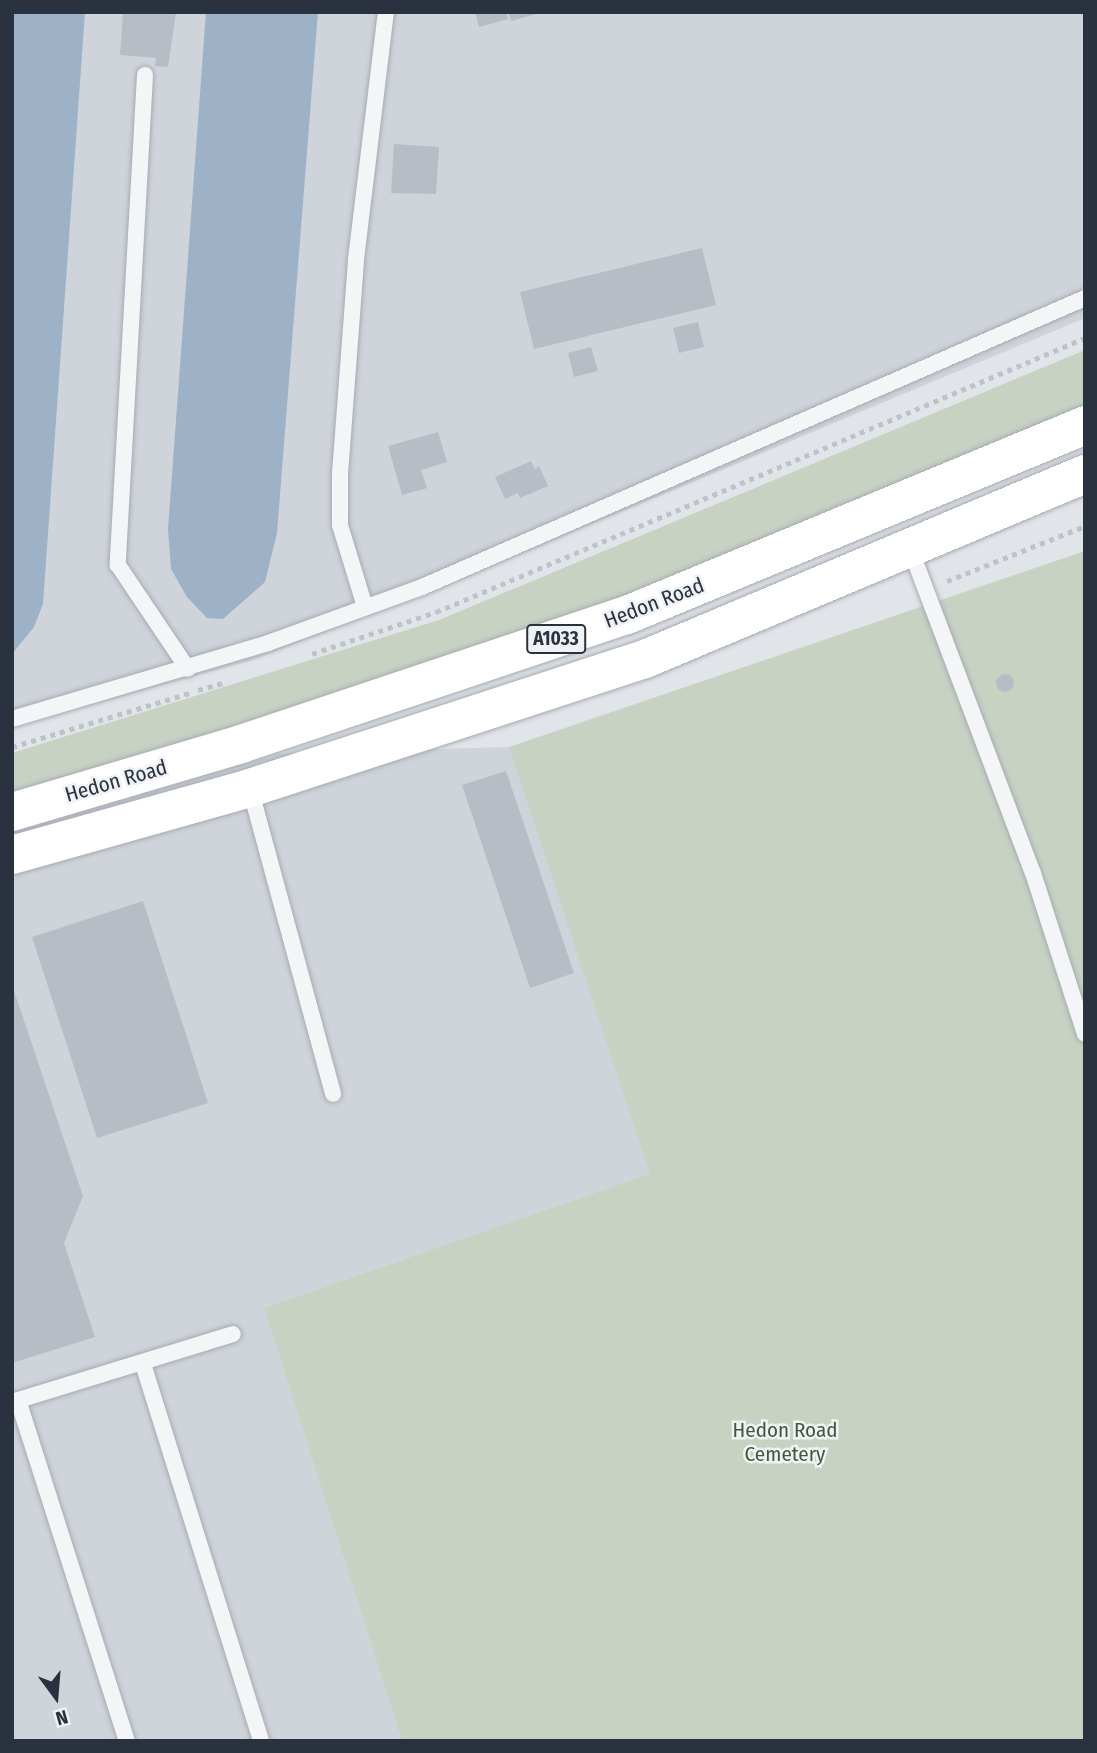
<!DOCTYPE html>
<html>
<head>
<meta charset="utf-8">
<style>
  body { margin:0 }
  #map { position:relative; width:1097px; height:1753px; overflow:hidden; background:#e1e4e9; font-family:"Fira Sans Condensed",sans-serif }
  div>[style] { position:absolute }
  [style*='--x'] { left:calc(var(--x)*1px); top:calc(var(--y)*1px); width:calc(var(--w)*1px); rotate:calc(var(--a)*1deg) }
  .built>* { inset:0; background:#cfd3da }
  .green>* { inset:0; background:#c7d2c2 }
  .water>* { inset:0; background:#9eb2c7 }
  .building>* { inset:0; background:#b8bdc5 }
  .round { border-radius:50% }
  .path>* { height:4.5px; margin-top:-2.25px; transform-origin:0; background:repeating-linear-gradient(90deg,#bfc2c7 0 5px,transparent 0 10px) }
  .roads { filter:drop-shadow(0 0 2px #a6abb3) drop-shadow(0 0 2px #a6abb3) }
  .service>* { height:16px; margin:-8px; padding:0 8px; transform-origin:8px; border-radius:8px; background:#f3f5f7 }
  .trunk>* { height:38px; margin:-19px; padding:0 19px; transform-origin:19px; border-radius:19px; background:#fff }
  span { translate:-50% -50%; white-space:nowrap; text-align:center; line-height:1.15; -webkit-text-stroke:5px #f0f3f6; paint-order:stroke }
  .shield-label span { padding:2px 5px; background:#f0f3f6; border:2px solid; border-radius:5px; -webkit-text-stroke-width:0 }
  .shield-label { font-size:19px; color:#2a323f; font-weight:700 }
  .street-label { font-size:21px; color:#2a323f }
  .park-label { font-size:21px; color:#3f5a38 }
  .frame { position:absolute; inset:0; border:14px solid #2a323f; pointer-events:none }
  .north { position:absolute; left:21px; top:1662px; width:70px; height:70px; -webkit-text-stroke:5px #f0f3f6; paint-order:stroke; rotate:164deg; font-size:19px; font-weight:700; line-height:28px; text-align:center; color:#2a323f }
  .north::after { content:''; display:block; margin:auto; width:24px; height:32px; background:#2a323f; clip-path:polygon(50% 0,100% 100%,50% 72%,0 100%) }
</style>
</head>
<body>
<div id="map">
  <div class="built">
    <i style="clip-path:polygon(12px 12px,1085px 12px,1085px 318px,430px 592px,253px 660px,12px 727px)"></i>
    <i style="clip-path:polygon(509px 747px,651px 1174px,264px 1308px,402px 1741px,12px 1741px,12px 830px,279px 754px)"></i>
  </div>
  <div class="green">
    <i style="clip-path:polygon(1085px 350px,1085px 414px,626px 606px,12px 797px,12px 753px,439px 620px)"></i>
    <i style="clip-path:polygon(1085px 551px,1085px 1741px,402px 1741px,264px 1308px,650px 1174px,509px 747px)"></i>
  </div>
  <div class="water">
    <i style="clip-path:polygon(12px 12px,85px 12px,43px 604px,34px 627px,12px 654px)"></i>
    <i style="clip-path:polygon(206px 12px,318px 12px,277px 533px,265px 582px,223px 619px,207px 618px,187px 597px,171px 569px,168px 529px)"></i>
  </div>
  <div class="building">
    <i style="clip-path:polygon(123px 12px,176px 12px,168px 67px,155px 66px,156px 58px,120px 55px)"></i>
    <i style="clip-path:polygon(475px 12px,506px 12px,508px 19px,479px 27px)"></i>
    <i style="clip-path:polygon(508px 12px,540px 12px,540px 13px,511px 21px)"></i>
    <i style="clip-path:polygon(394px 144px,439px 147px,436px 194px,391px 193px)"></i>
    <i style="clip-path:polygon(702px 248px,716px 305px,534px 349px,520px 292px)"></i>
    <i style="clip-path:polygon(698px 322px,704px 347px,679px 353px,673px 328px)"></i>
    <i style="clip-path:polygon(591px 347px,598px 371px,574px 377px,568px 353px)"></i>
    <i style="clip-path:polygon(438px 432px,447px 462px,421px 470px,427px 488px,402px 495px,388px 446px)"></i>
    <i style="clip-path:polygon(531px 461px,535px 469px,539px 466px,548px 486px,520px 498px,518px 493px,505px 499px,495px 477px)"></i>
    <i class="round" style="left:996px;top:674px;width:18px;height:18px"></i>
    <i style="clip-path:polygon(506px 771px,574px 973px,530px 988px,462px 785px)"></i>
    <i style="clip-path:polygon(143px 901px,208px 1103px,97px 1138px,32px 937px)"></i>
    <i style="clip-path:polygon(12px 985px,83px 1196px,64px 1243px,95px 1337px,12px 1363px)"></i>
  </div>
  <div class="path">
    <i style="--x:947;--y:581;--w:149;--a:-21.7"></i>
    <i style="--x:312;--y:654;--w:131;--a:-18.7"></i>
    <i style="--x:436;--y:612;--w:704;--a:-22.89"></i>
    <i style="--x:198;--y:690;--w:26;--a:-16"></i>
    <i style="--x:12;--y:747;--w:186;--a:-16.9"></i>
  </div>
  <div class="roads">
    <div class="service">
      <i style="--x:145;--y:75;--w:491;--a:93.2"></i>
      <i style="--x:118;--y:565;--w:125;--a:56.1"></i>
      <i style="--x:910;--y:548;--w:347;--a:69.3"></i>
      <i style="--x:1033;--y:873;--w:169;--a:72.1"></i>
      <i style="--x:365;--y:607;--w:86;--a:-107"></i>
      <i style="--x:340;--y:525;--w:51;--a:-90"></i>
      <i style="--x:340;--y:474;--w:216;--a:-85.7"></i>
      <i style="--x:356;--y:259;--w:249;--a:-83.1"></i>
      <i style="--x:12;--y:719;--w:267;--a:-16.5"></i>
      <i style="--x:268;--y:643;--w:164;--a:-20"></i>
      <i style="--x:422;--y:587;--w:723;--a:-23.55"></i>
      <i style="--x:250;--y:788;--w:317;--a:74.8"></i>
      <i style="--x:143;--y:1364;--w:395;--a:72.6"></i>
      <i style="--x:18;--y:1400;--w:358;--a:72.3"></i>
      <i style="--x:12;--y:1402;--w:231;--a:-17.1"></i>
    </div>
    <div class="trunk">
      <i style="--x:12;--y:812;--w:239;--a:-16.5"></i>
      <i style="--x:241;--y:744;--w:407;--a:-18.5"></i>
      <i style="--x:627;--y:615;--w:496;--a:-22.5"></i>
      <i style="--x:12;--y:855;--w:247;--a:-15.7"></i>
      <i style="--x:250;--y:788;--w:416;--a:-18.1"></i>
      <i style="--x:645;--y:659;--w:477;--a:-22.8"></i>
    </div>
  </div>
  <div class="shield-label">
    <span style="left:556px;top:639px">A1033</span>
  </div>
  <div class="street-label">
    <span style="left:654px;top:603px;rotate:-21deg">Hedon Road</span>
    <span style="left:116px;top:781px;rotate:-16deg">Hedon Road</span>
  </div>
  <div class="park-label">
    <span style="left:785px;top:1442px">Hedon Road<br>Cemetery</span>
  </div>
  <div class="frame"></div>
  <div class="north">N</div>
</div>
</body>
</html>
